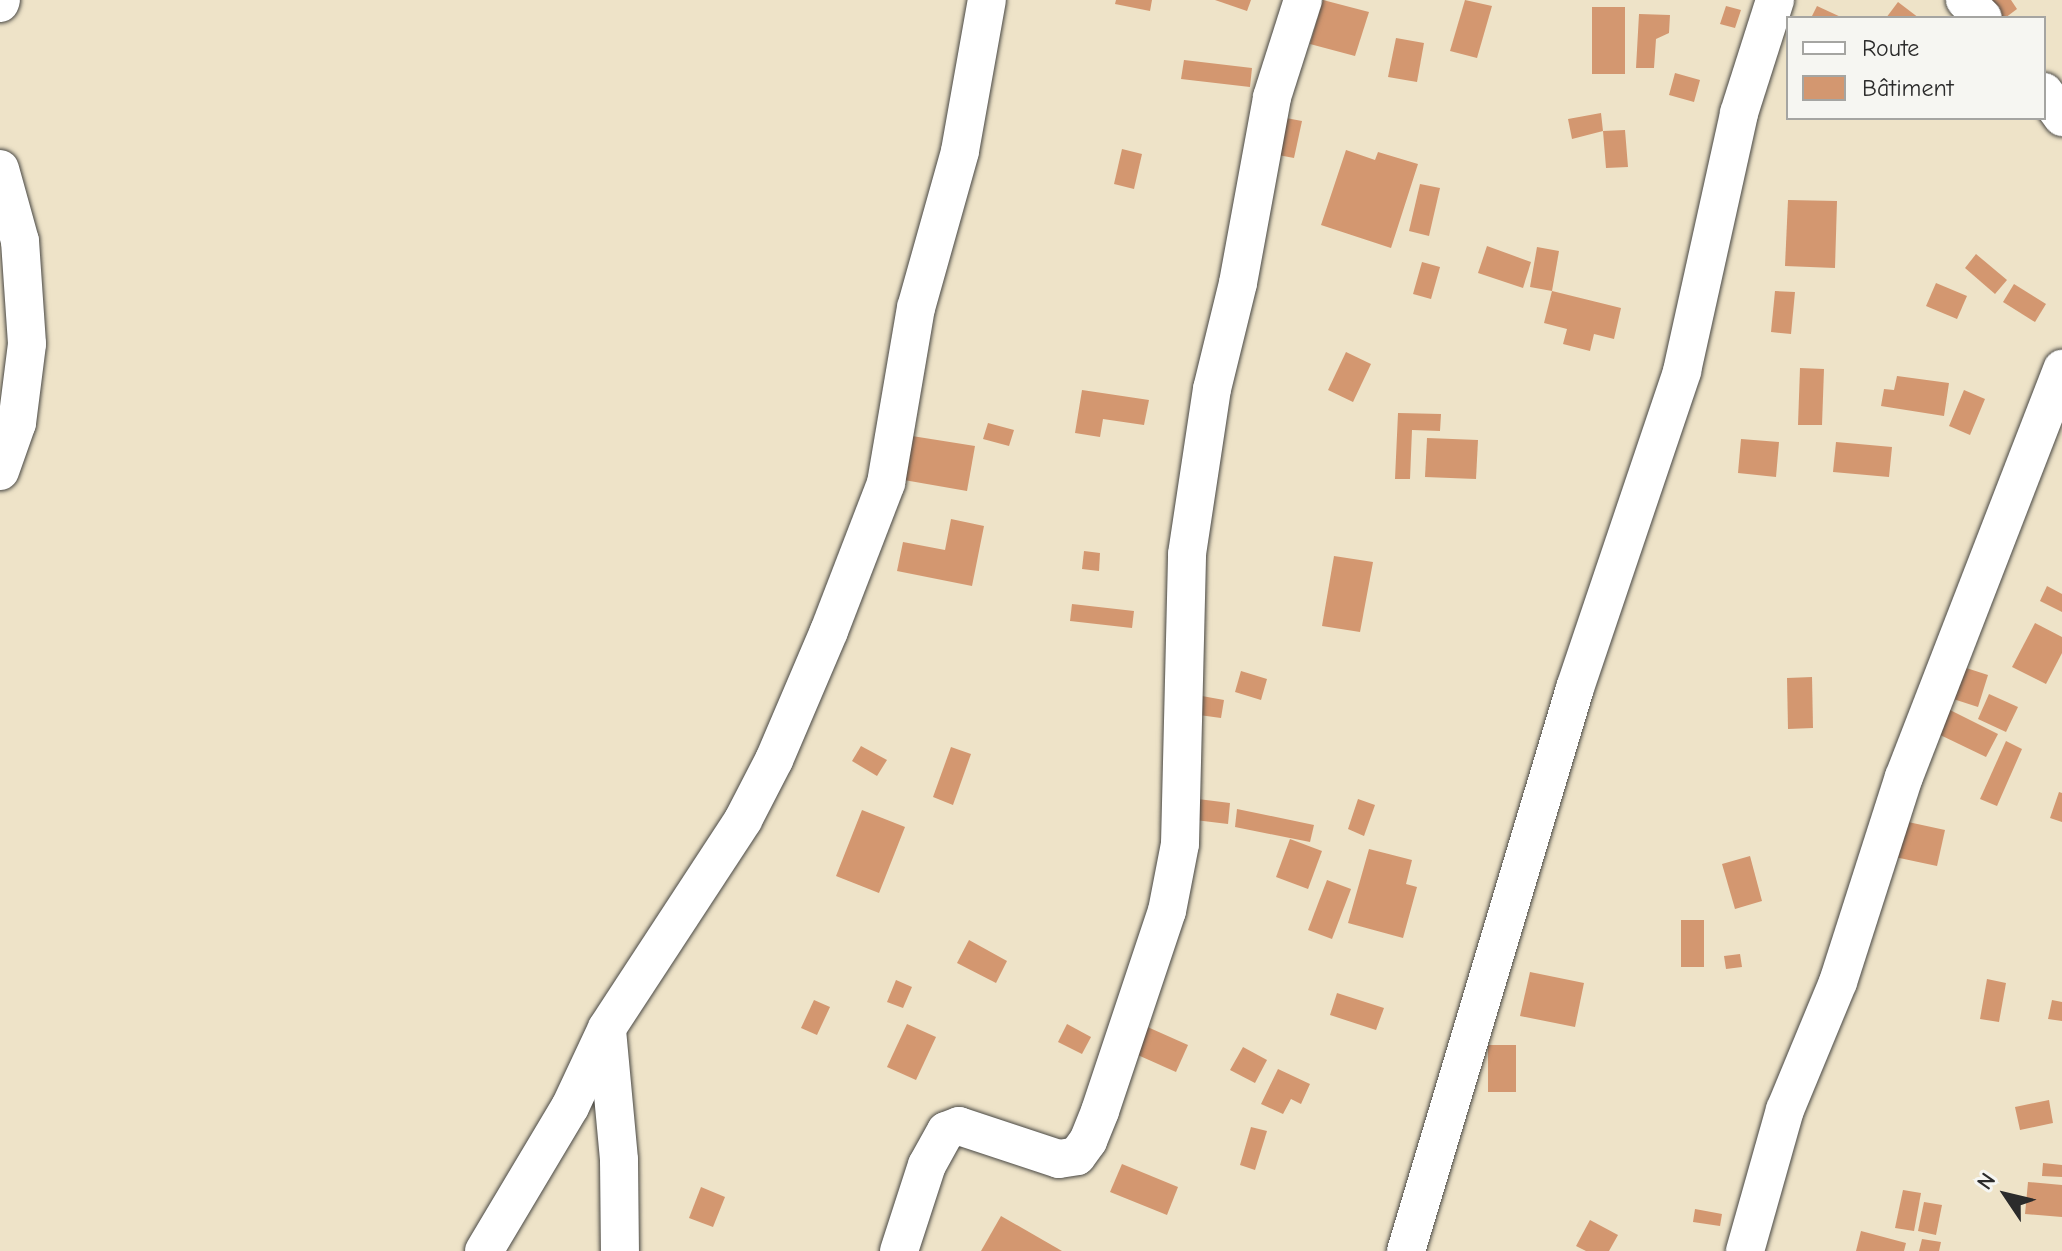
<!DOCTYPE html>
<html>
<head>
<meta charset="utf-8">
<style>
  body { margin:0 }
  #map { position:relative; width:2062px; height:1251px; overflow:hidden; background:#eee3c8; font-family:"Comic Neue",sans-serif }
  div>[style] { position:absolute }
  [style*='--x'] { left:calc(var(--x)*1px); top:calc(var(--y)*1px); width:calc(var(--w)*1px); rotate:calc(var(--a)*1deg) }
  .building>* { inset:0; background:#d39770 }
  .roads { filter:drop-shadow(0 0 2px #484743) drop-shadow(0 0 2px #484743) }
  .street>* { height:38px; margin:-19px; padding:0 19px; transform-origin:19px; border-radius:19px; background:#fff }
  span { translate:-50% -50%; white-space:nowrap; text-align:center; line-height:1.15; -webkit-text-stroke:6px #f6f6f2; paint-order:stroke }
  .legend { position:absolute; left:1786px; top:16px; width:260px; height:104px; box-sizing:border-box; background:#f6f6f2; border:2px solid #a5a5a2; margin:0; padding:10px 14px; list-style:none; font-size:24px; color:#2b2b2b }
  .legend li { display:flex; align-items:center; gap:16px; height:40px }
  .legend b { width:40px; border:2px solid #a5a5a2 }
  .north { position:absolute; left:1966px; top:1155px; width:80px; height:80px; -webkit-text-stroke:6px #f6f6f2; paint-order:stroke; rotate:305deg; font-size:22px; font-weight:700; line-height:32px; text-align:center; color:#2b2b2b }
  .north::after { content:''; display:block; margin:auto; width:28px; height:36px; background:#2b2b2b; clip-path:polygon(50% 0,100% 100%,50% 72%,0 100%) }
</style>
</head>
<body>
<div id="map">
  <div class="building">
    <i style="clip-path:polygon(1116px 0,1152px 0,1150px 11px,1115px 4px)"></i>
    <i style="clip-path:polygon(1215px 0,1251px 0,1247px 11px)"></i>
    <i style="clip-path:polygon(1323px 0,1369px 12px,1355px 56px,1310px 44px)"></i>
    <i style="clip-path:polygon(1465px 0,1492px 6px,1477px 58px,1450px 51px)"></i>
    <i style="clip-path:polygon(1979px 0,2011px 0,2017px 9px,2005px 18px,1992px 18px)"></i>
    <i style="clip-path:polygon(1898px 2px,1919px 18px,1886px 18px)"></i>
    <i style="clip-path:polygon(1726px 6px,1741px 10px,1735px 28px,1720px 24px)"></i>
    <i style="clip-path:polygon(1817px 6px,1843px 18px,1811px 18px)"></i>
    <i style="clip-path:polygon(1592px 7px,1625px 7px,1625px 74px,1592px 74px)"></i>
    <i style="clip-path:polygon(1639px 14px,1670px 15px,1669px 33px,1656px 39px,1654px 68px,1636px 68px)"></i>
    <i style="clip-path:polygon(1396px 38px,1424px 43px,1417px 82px,1388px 77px)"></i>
    <i style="clip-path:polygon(1184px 60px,1252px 68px,1250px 87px,1181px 79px)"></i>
    <i style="clip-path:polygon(1675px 73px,1700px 80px,1694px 102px,1669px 95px)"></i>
    <i style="clip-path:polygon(1601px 113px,1603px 131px,1625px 130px,1628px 167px,1606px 168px,1603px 131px,1572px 139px,1568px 119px)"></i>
    <i style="clip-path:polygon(1286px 118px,1302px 121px,1294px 158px,1278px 155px)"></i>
    <i style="clip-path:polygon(1122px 149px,1142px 154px,1134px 189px,1114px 184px)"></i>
    <i style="clip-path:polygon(1346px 150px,1375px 160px,1378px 152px,1418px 164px,1391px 248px,1321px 225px)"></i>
    <i style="clip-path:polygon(1420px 184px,1440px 188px,1429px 236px,1409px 231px)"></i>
    <i style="clip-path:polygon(1788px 200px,1837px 201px,1835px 268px,1785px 266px)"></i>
    <i style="clip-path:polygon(1487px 246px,1531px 262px,1523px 288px,1478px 273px)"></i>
    <i style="clip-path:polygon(1537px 247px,1559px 251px,1552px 291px,1530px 287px)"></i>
    <i style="clip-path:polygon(1976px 254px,2007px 280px,1995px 294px,1965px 268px)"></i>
    <i style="clip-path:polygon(1422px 262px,1440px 267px,1431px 299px,1413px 294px)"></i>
    <i style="clip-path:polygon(1936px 283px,1967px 296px,1957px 319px,1926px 306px)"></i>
    <i style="clip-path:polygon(2014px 284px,2046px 304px,2035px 322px,2003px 302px)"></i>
    <i style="clip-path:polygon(1552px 291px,1621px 308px,1614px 339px,1594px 334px,1590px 351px,1563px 344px,1567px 329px,1544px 323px)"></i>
    <i style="clip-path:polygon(1775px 291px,1795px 292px,1791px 334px,1771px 332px)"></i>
    <i style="clip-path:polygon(1346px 352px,1371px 364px,1353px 402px,1328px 390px)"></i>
    <i style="clip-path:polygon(1800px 368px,1824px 369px,1822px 425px,1798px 425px)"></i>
    <i style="clip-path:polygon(1897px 376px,1949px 383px,1944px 416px,1881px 406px,1884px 389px,1894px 390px)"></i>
    <i style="clip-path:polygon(1082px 390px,1149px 400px,1144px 425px,1103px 419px,1100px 437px,1075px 433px)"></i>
    <i style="clip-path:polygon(1964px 390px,1985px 399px,1970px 435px,1949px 426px)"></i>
    <i style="clip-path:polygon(1398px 413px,1441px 414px,1440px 431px,1412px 430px,1410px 479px,1395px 479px)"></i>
    <i style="clip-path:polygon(988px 423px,1014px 430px,1009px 446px,983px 439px)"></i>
    <i style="clip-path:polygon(912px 436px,975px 446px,967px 491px,904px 480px)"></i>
    <i style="clip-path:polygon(1427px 438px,1478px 440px,1476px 479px,1425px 477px)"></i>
    <i style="clip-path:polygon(1741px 439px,1779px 442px,1776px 477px,1738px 473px)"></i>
    <i style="clip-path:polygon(1836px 442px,1892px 447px,1889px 477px,1833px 472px)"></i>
    <i style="clip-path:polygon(951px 519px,984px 526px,972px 586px,897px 571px,903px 542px,945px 550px)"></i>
    <i style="clip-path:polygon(1084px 551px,1100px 553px,1099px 571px,1082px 569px)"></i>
    <i style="clip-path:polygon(1334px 556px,1373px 562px,1360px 632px,1322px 626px)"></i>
    <i style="clip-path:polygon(2047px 586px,2062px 594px,2062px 612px,2040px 601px)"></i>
    <i style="clip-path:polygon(1072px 604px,1134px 611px,1132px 628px,1070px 621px)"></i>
    <i style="clip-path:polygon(2035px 623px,2062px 637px,2062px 653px,2046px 684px,2012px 667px)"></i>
    <i style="clip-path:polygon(1957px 665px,1988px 675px,1978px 707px,1947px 697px)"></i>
    <i style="clip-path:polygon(1241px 671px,1267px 679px,1261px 700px,1235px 692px)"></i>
    <i style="clip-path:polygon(1812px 677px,1813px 728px,1788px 729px,1787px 678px)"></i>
    <i style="clip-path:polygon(1989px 694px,2018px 707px,2006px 732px,1978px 719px)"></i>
    <i style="clip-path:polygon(1202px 696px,1224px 700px,1221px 718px,1199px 715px)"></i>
    <i style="clip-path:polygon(1946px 708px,1998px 734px,1986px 757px,1934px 732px)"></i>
    <i style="clip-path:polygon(2006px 741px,2022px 749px,1997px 806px,1980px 799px)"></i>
    <i style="clip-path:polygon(861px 746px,887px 760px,877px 776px,852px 761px)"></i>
    <i style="clip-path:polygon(951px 747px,971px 754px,953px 805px,933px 797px)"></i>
    <i style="clip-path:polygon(2059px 792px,2062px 793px,2062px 822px,2050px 818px)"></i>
    <i style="clip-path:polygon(1198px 799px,1230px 803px,1228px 824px,1195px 820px)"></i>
    <i style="clip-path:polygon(1358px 799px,1375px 805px,1364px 836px,1348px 829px)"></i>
    <i style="clip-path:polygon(1237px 809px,1314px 825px,1310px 842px,1235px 827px)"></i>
    <i style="clip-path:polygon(862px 810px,905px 827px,879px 893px,836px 876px)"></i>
    <i style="clip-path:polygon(1899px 820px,1945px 830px,1937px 866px,1890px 856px)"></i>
    <i style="clip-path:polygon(1290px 839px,1322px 851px,1308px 889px,1276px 877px)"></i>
    <i style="clip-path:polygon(1369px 849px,1412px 860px,1406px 884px,1417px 887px,1403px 938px,1348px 923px)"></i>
    <i style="clip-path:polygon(1750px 856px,1762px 901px,1735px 909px,1722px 864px)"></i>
    <i style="clip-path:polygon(1327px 880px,1351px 889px,1332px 939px,1308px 930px)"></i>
    <i style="clip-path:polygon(1681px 920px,1704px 920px,1704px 967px,1681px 967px)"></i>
    <i style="clip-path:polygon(969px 940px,1007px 961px,996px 983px,957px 963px)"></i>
    <i style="clip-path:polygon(1740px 954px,1742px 967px,1726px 969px,1724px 956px)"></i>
    <i style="clip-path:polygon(1530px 972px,1584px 983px,1575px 1027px,1520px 1016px)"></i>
    <i style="clip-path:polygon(1987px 979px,2006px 983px,1999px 1022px,1980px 1019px)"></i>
    <i style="clip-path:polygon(896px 980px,912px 987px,903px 1008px,887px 1002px)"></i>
    <i style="clip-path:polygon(1337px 993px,1384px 1008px,1376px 1030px,1330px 1015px)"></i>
    <i style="clip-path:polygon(814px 1000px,830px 1007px,817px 1035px,801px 1028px)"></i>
    <i style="clip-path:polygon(2052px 1000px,2062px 1002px,2062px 1021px,2048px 1019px)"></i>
    <i style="clip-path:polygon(907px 1024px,936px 1037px,916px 1080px,887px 1067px)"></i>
    <i style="clip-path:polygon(1067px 1024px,1091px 1037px,1082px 1054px,1058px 1042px)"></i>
    <i style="clip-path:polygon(1143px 1025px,1188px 1045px,1176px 1072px,1131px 1052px)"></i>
    <i style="clip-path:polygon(1488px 1045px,1516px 1045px,1516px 1092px,1488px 1092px)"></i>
    <i style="clip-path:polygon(1243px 1047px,1267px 1060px,1255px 1083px,1230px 1070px)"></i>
    <i style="clip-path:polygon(1278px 1069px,1310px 1084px,1301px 1104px,1291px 1099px,1283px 1114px,1261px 1104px)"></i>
    <i style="clip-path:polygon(2049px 1100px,2053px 1123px,2020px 1130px,2015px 1107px)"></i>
    <i style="clip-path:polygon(1251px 1127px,1267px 1131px,1255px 1170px,1240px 1165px)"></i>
    <i style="clip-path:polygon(2043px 1163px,2062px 1165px,2062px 1177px,2042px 1176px)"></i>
    <i style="clip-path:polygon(1122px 1164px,1178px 1187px,1167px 1215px,1110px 1192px)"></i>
    <i style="clip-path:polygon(2028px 1182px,2062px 1185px,2062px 1217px,2025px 1214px)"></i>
    <i style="clip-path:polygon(701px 1187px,725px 1197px,713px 1227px,689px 1218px)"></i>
    <i style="clip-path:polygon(1903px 1190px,1921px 1193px,1914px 1231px,1895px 1228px)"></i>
    <i style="clip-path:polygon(1924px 1202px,1942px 1205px,1936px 1235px,1918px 1231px)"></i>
    <i style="clip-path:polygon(1695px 1209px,1722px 1214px,1720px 1226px,1693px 1222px)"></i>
    <i style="clip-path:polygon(1001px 1216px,1062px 1251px,981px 1251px)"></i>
    <i style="clip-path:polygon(1590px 1220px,1618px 1235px,1609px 1251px,1586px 1251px,1576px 1246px)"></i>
    <i style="clip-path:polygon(1861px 1231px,1906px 1243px,1904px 1251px,1856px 1251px)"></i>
    <i style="clip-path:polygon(1922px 1239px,1941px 1242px,1939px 1251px,1919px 1251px)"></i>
  </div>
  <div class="roads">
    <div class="street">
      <i style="--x:1965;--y:0;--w:25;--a:45"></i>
      <i style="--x:0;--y:3;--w:3;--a:-72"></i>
      <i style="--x:2044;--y:92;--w:31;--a:54"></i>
      <i style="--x:0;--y:169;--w:75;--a:74.5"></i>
      <i style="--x:20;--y:241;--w:103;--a:86.1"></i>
      <i style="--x:27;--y:344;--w:80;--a:97.2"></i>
      <i style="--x:17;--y:423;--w:51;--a:109.5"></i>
      <i style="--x:607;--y:1030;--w:131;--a:84.7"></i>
      <i style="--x:619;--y:1160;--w:91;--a:89.4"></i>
      <i style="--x:484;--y:1251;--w:168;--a:-59.2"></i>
      <i style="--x:570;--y:1107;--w:87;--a:-64.9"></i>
      <i style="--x:607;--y:1028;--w:249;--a:-56.8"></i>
      <i style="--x:743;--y:820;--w:68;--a:-62.7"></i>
      <i style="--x:774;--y:760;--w:140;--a:-66.9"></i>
      <i style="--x:829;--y:631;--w:159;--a:-68.9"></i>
      <i style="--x:886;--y:483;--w:178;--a:-80.3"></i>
      <i style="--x:916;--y:308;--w:163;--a:-74.3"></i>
      <i style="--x:960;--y:151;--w:153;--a:-79.9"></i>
      <i style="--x:899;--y:1251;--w:90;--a:-72"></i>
      <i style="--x:927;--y:1165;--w:39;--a:-61"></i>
      <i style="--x:946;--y:1131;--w:14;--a:-21"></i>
      <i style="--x:959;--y:1126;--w:105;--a:18.3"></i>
      <i style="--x:1059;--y:1159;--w:18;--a:-9"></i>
      <i style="--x:1077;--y:1156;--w:19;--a:-54"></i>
      <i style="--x:1088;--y:1141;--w:32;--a:-68"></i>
      <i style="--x:1100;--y:1111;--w:211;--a:-71.5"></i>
      <i style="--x:1167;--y:911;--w:68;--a:-79"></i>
      <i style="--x:1180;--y:844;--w:290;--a:-88.6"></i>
      <i style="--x:1187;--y:554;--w:167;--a:-81.4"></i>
      <i style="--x:1212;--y:389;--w:109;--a:-76.2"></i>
      <i style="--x:1238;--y:283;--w:189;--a:-79.6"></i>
      <i style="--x:1272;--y:97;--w:102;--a:-72.3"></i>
      <i style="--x:1406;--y:1251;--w:588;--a:-73.29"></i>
      <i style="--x:1575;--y:688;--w:335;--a:-71.3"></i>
      <i style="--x:1682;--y:371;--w:264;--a:-77.5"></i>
      <i style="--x:1739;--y:113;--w:119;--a:-72.3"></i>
      <i style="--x:1745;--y:1251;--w:147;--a:-74.2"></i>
      <i style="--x:1785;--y:1110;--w:139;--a:-67.5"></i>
      <i style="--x:1838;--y:982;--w:215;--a:-72.2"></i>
      <i style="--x:1904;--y:777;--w:438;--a:-68.8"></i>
    </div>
  </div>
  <ul class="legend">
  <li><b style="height:10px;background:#fff"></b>Route</li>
  <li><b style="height:22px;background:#d39770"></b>Bâtiment</li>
  </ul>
  <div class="north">N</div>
</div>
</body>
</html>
